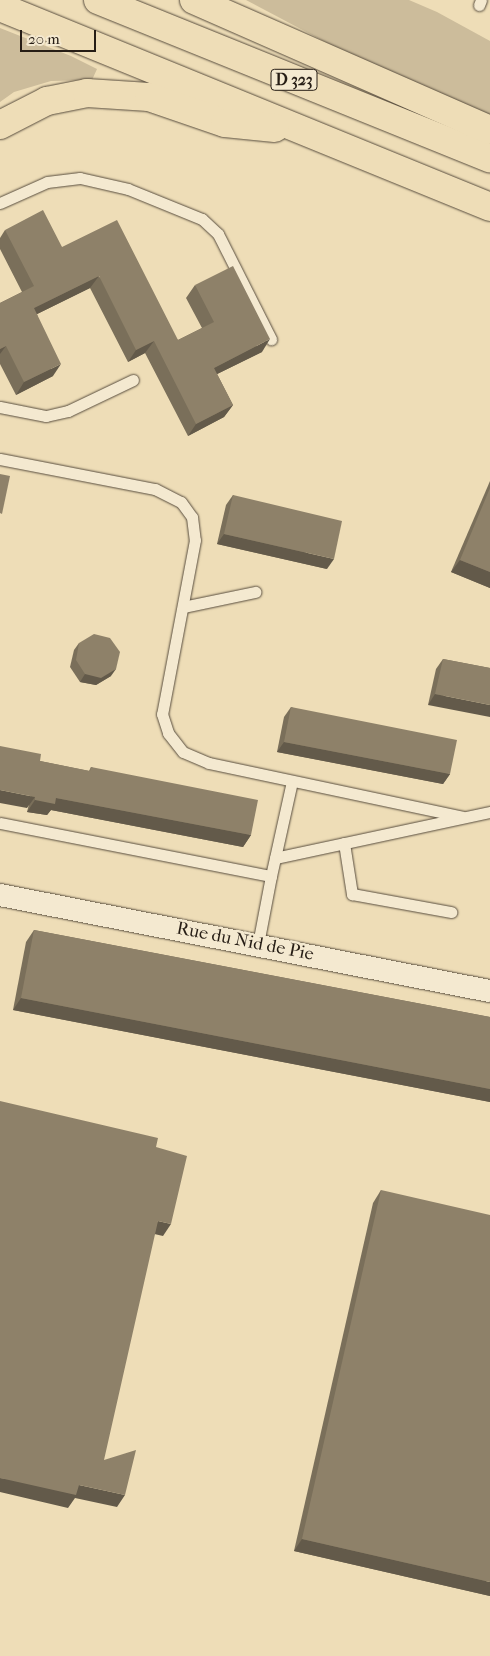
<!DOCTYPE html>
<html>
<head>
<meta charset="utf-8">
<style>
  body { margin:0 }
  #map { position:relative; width:490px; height:1656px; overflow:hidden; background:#eeddb7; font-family:"IM FELL French Canon",serif }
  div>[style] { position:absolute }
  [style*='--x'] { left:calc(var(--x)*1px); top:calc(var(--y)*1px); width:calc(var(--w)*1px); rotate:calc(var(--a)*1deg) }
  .green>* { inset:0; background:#ccbc9b }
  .roads { filter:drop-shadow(0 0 1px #584d3e) drop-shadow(0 0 1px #584d3e) }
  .service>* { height:11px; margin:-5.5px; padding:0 5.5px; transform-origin:5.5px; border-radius:5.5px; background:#f4e9d0 }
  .minor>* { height:22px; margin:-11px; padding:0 11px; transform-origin:11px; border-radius:11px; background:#f4e9d0 }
  .trunk>* { height:28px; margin:-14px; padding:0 14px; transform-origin:14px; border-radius:14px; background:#eeddb7 }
  .wall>* { inset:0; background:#7a6f5a }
  .shaded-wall>* { inset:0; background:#635a4a }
  .building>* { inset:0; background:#8e8169 }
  span { translate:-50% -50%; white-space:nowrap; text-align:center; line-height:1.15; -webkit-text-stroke:5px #f4e9d0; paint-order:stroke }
  .shield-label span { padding:1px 4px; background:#f4e9d0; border:1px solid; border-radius:4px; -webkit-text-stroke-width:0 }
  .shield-label { font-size:16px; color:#261d15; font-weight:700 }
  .street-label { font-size:18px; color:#261d15 }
  .scale { position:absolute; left:20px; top:30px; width:76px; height:22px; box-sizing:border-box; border:2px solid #261d15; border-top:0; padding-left:6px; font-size:15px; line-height:18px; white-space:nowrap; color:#261d15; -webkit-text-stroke:4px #f4e9d0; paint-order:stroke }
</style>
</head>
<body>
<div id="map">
  <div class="green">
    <i style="clip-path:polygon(246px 0,409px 0,437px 12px,490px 41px,490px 118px,350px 55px)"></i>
    <i style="clip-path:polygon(0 28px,71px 56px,97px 69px,92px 80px,51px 81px,14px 92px,0 102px)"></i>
  </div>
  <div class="roads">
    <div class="service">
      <i style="--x:479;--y:5;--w:5;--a:-68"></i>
      <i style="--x:0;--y:203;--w:51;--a:-24.1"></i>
      <i style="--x:47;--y:182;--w:33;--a:-7"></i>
      <i style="--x:80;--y:178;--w:49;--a:12.9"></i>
      <i style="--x:128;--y:189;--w:80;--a:22.1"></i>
      <i style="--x:202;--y:219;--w:22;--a:43"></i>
      <i style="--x:218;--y:234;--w:118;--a:63.2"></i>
      <i style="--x:0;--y:407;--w:47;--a:11.1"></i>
      <i style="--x:46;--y:416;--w:23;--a:-13"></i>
      <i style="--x:68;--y:411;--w:72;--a:-25.5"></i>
      <i style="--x:0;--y:459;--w:158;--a:11"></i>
      <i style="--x:155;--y:489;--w:29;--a:27"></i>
      <i style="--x:181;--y:502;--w:19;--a:54"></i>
      <i style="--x:192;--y:517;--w:23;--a:83"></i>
      <i style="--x:195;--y:540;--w:177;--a:100.7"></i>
      <i style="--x:162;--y:714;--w:20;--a:72"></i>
      <i style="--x:168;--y:733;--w:24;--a:52"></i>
      <i style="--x:183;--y:752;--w:28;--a:23"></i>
      <i style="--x:209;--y:763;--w:259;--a:12"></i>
      <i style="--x:183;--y:607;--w:74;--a:-11.8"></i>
      <i style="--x:0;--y:823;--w:276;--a:11.1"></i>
      <i style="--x:271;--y:876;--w:69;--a:100.8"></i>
      <i style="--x:344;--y:843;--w:52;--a:81.1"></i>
      <i style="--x:352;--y:894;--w:101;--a:10.3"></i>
      <i style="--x:275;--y:858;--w:220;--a:-12.1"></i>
      <i style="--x:271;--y:876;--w:97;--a:-77.5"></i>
    </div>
    <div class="minor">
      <i style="--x:0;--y:895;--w:499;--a:11.1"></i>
    </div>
    <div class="trunk">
      <i style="--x:98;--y:0;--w:423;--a:22"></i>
      <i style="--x:194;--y:0;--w:323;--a:23.7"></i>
      <i style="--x:0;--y:7;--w:529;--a:22.2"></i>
      <i style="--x:0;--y:125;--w:53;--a:-27.1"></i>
      <i style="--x:47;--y:101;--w:41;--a:-11.3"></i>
      <i style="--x:87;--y:93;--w:62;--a:3.7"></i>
      <i style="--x:149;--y:97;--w:80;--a:18.9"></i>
      <i style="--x:225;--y:123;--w:50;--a:5.7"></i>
    </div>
  </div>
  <div class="wall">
    <i style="clip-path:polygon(5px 230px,62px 247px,178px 340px,202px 328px,186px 298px,195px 285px,262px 352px,217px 374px,233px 405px,224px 417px,188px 436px,145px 353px,128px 362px,90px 288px,37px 314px,53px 376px,16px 395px,0 364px,0 303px,22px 292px,0 249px,0 238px)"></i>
    <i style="clip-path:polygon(490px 481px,490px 588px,451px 572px)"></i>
    <i style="clip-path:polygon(233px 495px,327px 569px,217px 544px,226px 505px)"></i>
    <i style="clip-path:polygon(79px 643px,111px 676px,96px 685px,80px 682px,70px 667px,74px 650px)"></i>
    <i style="clip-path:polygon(443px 659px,490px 668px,428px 705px,436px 669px)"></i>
    <i style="clip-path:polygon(291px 707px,450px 774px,443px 784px,277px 752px,284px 717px)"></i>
    <i style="clip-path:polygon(40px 761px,89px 771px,91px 767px,251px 835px,243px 847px,51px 810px,47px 815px,27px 812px)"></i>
    <i style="clip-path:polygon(34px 930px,490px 1017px,490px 1102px,13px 1010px,26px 942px)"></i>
    <i style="clip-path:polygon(381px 1190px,490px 1596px,294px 1551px,373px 1203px)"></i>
  </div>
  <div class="shaded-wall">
    <i style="clip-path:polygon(99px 276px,90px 288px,25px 320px,34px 308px)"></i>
    <i style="clip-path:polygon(270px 339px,262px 352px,205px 380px,214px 368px)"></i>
    <i style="clip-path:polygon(154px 341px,145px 353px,128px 362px,136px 350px)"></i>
    <i style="clip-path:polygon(6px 346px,0 354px,0 349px)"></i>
    <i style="clip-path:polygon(61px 364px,53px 376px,16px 395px,24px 382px)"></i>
    <i style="clip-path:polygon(233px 405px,224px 417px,188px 436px,196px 424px)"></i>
    <i style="clip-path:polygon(224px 534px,334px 559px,327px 569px,217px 544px)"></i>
    <i style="clip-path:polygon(460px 560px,490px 572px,490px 588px,451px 572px)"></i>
    <i style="clip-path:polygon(116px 669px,111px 676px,96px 685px,80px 682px,85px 674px)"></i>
    <i style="clip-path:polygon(435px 694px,490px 705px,490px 717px,428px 705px)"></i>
    <i style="clip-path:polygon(284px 742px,450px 774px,443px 784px,277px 752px)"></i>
    <i style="clip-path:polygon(0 790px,35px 797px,27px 808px,0 803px)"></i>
    <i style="clip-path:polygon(56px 798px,251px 835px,243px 847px,51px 810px,47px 815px,27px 812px,35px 800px)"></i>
    <i style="clip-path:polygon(21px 998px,490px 1089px,490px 1102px,13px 1010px)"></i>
    <i style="clip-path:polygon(158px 1221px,171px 1224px,163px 1236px,150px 1233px)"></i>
    <i style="clip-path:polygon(0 1478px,79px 1485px,125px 1495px,117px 1507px,75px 1498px,68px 1508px,0 1492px)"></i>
    <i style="clip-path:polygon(302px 1539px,490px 1582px,490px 1596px,294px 1551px)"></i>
  </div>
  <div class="building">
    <i style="clip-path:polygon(43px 210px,62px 247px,117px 220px,178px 340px,214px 322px,195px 285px,233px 266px,270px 339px,214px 368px,233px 405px,196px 424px,154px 341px,136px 350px,99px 276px,34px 308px,61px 364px,24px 382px,6px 346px,0 349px,0 303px,34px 286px,5px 230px)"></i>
    <i style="clip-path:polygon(0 474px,10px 476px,2px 514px,0 513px)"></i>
    <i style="clip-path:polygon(490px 488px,490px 572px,460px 560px)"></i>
    <i style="clip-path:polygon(233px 495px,342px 521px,334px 559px,224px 534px)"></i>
    <i style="clip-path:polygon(94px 634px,110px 638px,120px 652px,116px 669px,101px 678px,85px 674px,76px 660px,79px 643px)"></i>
    <i style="clip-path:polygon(443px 659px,490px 668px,490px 705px,435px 694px)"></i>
    <i style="clip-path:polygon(291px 707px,457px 740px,450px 774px,284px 742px)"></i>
    <i style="clip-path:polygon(0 746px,41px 754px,40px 761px,90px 771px,91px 767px,258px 800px,251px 835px,56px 798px,55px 804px,35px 800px,35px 797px,0 790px)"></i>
    <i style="clip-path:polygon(34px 930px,490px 1017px,490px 1089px,21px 998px)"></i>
    <i style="clip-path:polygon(0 1101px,158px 1138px,156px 1147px,187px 1156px,171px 1224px,158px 1221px,104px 1460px,136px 1450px,125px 1495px,79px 1485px,76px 1495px,0 1478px)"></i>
    <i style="clip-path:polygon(381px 1190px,490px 1215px,490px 1582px,302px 1539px)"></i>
  </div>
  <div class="shield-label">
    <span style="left:294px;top:80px">D 323</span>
  </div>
  <div class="street-label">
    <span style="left:245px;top:942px;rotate:11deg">Rue du Nid de Pie</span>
  </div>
  <div class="scale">20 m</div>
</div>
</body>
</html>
